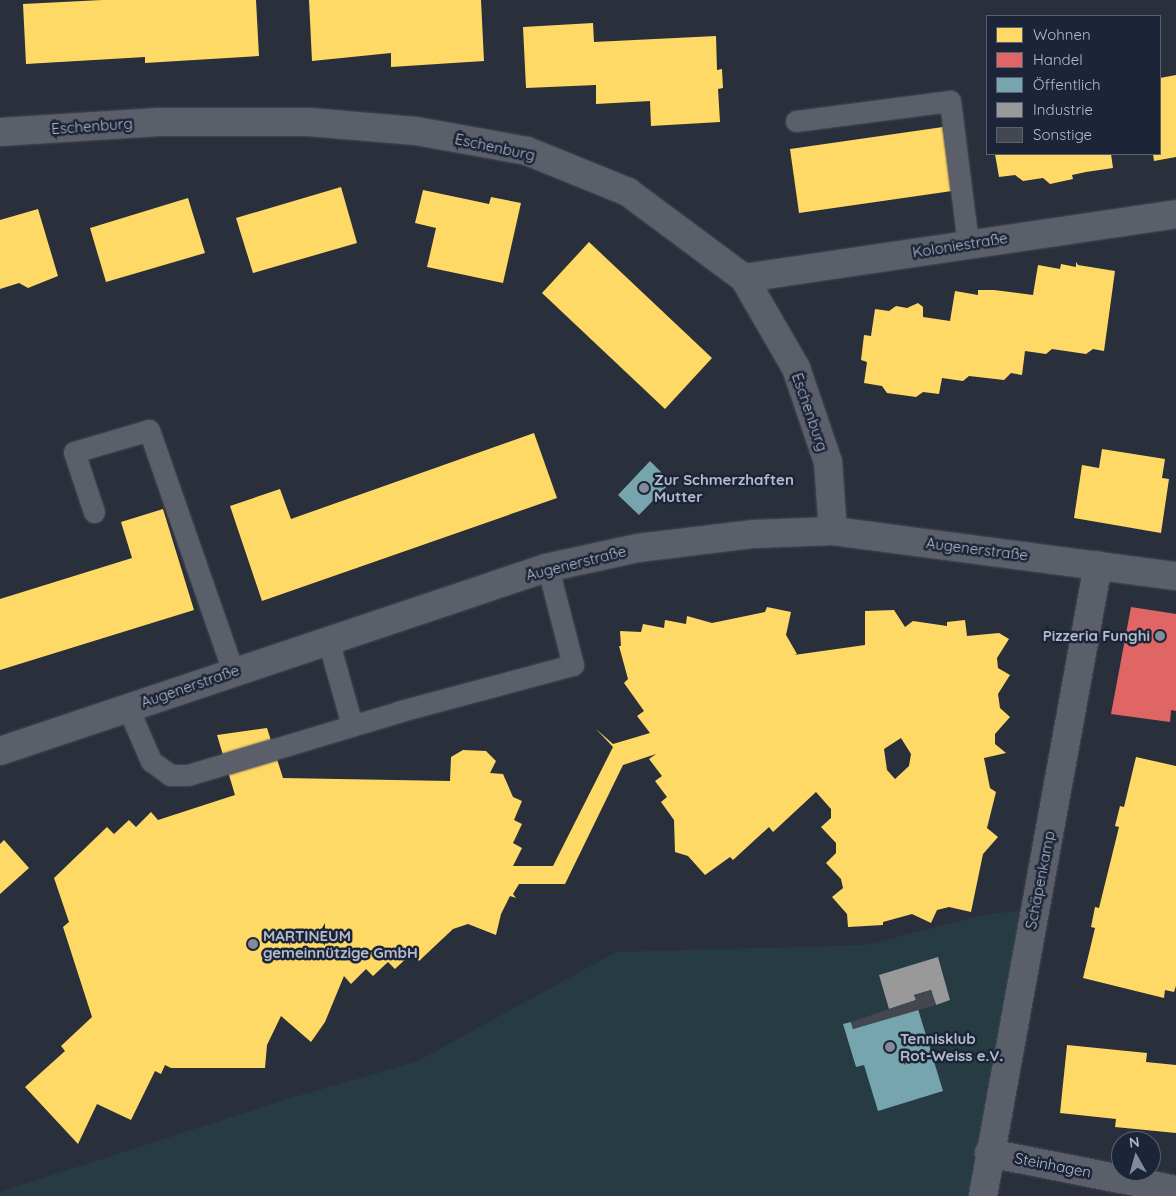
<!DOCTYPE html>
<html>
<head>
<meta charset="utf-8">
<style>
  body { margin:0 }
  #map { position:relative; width:1176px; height:1196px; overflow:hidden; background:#2a303b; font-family:Quicksand,sans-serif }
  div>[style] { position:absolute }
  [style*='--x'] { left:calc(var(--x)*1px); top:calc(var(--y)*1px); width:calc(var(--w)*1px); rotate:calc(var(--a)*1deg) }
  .green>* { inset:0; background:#263b42 }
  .homes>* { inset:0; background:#ffd966 }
  .shops>* { inset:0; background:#e06666 }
  .public>* { inset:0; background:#76a5af }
  .industry>* { inset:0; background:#999 }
  .building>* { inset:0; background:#424750 }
  .roads { filter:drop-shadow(0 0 1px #474b54) drop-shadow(0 0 1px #474b54) }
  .lane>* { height:21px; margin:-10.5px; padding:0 10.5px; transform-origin:10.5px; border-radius:10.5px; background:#5b5f69 }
  .street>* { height:28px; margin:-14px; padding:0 14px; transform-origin:14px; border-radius:14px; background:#5b5f69 }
  .dots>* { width:14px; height:14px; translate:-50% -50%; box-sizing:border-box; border:2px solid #1c2537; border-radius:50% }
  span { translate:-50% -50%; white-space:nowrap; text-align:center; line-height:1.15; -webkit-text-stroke:5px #1c2537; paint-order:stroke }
  .street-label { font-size:15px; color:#b4bbcc }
  .poi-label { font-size:15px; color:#b4bbcc; font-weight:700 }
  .left { translate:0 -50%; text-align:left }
  .right { translate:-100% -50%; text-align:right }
  .legend { position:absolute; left:986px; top:15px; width:175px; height:140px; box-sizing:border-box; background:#1c2537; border:1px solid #596173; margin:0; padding:6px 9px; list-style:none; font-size:15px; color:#b4bbcc }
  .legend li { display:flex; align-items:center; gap:10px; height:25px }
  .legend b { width:25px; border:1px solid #596173 }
  .north { position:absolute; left:1111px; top:1131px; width:50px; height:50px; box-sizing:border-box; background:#1c2537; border:1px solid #596173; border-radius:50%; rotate:353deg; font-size:14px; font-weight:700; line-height:20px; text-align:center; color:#b4bbcc }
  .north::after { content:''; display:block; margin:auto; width:18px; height:22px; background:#848a99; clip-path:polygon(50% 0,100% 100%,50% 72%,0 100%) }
</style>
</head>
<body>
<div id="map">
  <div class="green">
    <i style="clip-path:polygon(1033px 909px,979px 1196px,0 1196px,0 1192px,287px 1099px,416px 1062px,616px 952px,865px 945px,984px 915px)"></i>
  </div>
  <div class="homes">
    <i style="clip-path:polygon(102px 0,256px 0,259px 56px,145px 63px,145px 57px,26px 64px,23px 4px)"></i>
    <i style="clip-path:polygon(309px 0,481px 0,484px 61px,391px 67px,391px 53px,312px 61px)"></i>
    <i style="clip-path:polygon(593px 23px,594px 42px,716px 36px,717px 70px,722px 69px,723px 88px,718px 89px,720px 122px,651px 126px,650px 101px,596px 104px,596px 85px,526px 88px,523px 27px)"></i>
    <i style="clip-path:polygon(1176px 75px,1176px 157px,1154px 161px,1153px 154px,1160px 154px,1160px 78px)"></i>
    <i style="clip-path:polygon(943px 127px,952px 191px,799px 213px,790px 149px)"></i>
    <i style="clip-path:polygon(995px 154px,1111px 154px,1113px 168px,1086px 172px,1072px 175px,1073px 179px,1050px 184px,1043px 178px,1023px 181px,1015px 175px,999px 177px)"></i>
    <i style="clip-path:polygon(341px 187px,357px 243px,253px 273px,236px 218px)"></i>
    <i style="clip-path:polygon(423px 190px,489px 204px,491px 197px,521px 203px,503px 283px,427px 267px,436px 228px,415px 223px)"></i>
    <i style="clip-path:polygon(188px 198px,205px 253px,106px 282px,90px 228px)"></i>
    <i style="clip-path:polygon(38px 209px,58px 276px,28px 288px,19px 283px,0 289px,0 220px)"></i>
    <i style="clip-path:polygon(589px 242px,712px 358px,665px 409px,542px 293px)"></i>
    <i style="clip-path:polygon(1076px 262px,1078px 265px,1115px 271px,1104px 351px,1093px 349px,1086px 354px,1052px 349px,1046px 354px,1025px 351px,1022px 375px,1011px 373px,1004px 380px,969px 376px,963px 381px,942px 378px,939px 394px,923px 392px,916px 397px,887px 393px,882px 386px,864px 383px,867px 362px,861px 360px,864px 335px,871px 336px,875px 309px,889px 311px,896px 306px,907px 308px,918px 303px,923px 307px,923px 317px,950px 321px,955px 291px,978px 295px,978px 290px,994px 290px,1033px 295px,1038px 265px,1060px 269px,1061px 264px,1076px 267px)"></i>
    <i style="clip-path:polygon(534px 433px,557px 498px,262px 601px,230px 506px,280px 489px,291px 519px)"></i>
    <i style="clip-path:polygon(1102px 449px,1165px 459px,1162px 478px,1169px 479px,1161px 533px,1074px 518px,1082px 465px,1099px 468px)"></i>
    <i style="clip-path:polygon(163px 509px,194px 610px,0 670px,0 599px,132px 558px,121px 522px)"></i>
    <i style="clip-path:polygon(evenodd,767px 607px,791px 612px,786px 635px,797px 654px,794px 655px,865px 645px,865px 611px,894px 610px,905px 627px,913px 621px,947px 626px,947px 622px,965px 620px,967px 636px,999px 633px,1009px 639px,997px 658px,998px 668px,1010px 675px,998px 694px,1000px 708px,1010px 717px,995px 734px,995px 744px,1006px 753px,984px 758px,990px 788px,996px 792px,987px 828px,998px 837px,983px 854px,971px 912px,949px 907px,937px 910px,931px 923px,912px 914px,883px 922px,883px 925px,848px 927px,847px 914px,832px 897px,843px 888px,841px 879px,826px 863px,836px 853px,836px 843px,821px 827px,831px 818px,831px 809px,816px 792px,773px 832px,769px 827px,733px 860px,730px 857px,705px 875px,688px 856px,675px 852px,674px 820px,661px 802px,667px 797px,655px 781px,662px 776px,649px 759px,656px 754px,623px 765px,565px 884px,519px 884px,513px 894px,516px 898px,510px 896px,501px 914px,496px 935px,468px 924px,453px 929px,419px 961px,412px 953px,395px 969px,388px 962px,373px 976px,366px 969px,351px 984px,344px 976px,325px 1022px,311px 1042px,281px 1016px,267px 1045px,265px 1068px,171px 1068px,165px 1065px,161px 1074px,155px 1071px,131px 1120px,97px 1104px,78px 1144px,25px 1087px,65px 1051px,61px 1046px,92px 1017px,63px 927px,69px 922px,54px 878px,107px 827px,114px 834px,129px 820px,136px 827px,151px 812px,158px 820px,235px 795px,217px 735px,267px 728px,283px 778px,450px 781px,451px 757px,463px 750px,486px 751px,496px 761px,490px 773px,503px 774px,513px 797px,522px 801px,514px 820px,522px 824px,513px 843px,522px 848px,513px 866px,553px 866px,613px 747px,596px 729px,613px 744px,650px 733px,637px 716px,644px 711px,624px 683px,628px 679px,619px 646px,621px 646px,620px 631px,641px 632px,643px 624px,664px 628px,665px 620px,686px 624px,687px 616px,712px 623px,765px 612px,767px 607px,901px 738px,911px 754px,909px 766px,895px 779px,887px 770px,884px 749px,901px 738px)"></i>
    <i style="clip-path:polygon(1136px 757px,1176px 766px,1176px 986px,1174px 992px,1165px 990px,1164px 998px,1083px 978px,1095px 928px,1091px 927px,1095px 907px,1099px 908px,1119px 827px,1115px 826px,1120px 806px,1124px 807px)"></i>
    <i style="clip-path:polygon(4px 840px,29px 868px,0 894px,0 844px)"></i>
    <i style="clip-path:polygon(1067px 1045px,1147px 1053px,1146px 1062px,1176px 1065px,1176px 1133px,1115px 1127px,1116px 1119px,1060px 1113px)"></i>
  </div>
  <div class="shops">
    <i style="clip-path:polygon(1131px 607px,1176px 614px,1176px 711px,1171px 710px,1170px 722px,1111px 714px)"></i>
  </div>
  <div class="public">
    <i style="clip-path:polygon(650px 461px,671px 482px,639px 515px,618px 495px)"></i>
    <i style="clip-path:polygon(918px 1009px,943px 1091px,878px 1111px,864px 1065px,856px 1067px,843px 1024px,851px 1022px,853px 1029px)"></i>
  </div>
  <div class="industry">
    <i style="clip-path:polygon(938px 957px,950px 1000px,936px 1005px,931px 990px,914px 995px,916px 1000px,889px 1009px,879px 975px)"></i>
  </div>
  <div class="building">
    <i style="clip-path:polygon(931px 990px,936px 1005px,853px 1029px,851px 1022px,916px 1000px,914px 995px)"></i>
  </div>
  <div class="roads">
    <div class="lane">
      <i style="--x:796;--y:121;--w:155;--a:-7.4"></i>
      <i style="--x:950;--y:101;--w:144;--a:82.8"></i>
      <i style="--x:94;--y:512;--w:63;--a:-108.4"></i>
      <i style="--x:74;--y:452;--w:78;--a:-16.3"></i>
      <i style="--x:149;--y:430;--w:255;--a:70.8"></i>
      <i style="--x:328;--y:640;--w:88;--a:74.2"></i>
      <i style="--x:128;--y:708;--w:58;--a:66.5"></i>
      <i style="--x:151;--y:761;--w:24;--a:36"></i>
      <i style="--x:170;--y:775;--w:18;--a:0"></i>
      <i style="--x:188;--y:775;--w:222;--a:-16.7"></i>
      <i style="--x:401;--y:711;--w:178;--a:-15"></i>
      <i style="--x:573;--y:665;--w:100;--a:-104.5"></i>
    </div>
    <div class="street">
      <i style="--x:0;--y:132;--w:159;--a:-3.6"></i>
      <i style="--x:159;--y:122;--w:150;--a:0"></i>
      <i style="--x:309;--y:122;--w:107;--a:4.8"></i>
      <i style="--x:416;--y:131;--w:113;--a:10.2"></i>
      <i style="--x:527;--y:151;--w:109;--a:22.1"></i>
      <i style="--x:628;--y:192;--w:144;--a:36.6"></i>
      <i style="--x:744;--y:278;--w:104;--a:60"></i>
      <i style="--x:796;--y:368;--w:99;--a:71.2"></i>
      <i style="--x:828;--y:462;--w:69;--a:85.9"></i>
      <i style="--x:744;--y:278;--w:437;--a:-8.4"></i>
      <i style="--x:0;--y:751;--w:576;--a:-18.53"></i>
      <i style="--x:546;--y:568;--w:94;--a:-12.3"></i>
      <i style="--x:638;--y:548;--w:117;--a:-6.9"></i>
      <i style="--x:754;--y:534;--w:79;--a:-2.2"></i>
      <i style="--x:833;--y:531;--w:346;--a:7.5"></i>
      <i style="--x:989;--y:1153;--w:191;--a:11.2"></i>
      <i style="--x:983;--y:1196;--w:641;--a:-79.67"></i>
    </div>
  </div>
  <div class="dots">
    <i style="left:644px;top:488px;background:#848a99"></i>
    <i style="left:1160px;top:636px;background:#848a99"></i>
    <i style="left:253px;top:944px;background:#848a99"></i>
    <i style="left:890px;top:1047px;background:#848a99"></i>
  </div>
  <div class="street-label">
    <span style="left:92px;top:126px;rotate:-4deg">Eschenburg</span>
    <span style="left:495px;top:147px;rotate:12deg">Eschenburg</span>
    <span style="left:960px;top:245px;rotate:-9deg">Koloniestraße</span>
    <span style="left:810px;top:412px;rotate:71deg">Eschenburg</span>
    <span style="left:977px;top:549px;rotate:7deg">Augenerstraße</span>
    <span style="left:576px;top:563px;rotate:-14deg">Augenerstraße</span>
    <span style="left:190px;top:686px;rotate:-19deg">Augenerstraße</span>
    <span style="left:1040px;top:880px;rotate:-79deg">Schäpenkamp</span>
    <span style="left:1053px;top:1165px;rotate:11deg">Steinhagen</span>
  </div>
  <div class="poi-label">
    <span class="left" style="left:654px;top:488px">Zur Schmerzhaften<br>Mutter</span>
    <span class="right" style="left:1150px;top:636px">Pizzeria Funghi</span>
    <span class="left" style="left:263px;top:944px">MARTINEUM<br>gemeinnützige GmbH</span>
    <span class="left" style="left:900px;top:1047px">Tennisklub<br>Rot-Weiss e.V.</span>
  </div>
  <ul class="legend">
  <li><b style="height:14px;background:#ffd966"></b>Wohnen</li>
  <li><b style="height:14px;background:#e06666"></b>Handel</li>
  <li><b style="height:14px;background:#76a5af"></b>Öffentlich</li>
  <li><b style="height:14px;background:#999"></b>Industrie</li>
  <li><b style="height:14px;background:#424750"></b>Sonstige</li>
  </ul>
  <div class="north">N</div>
</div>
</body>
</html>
